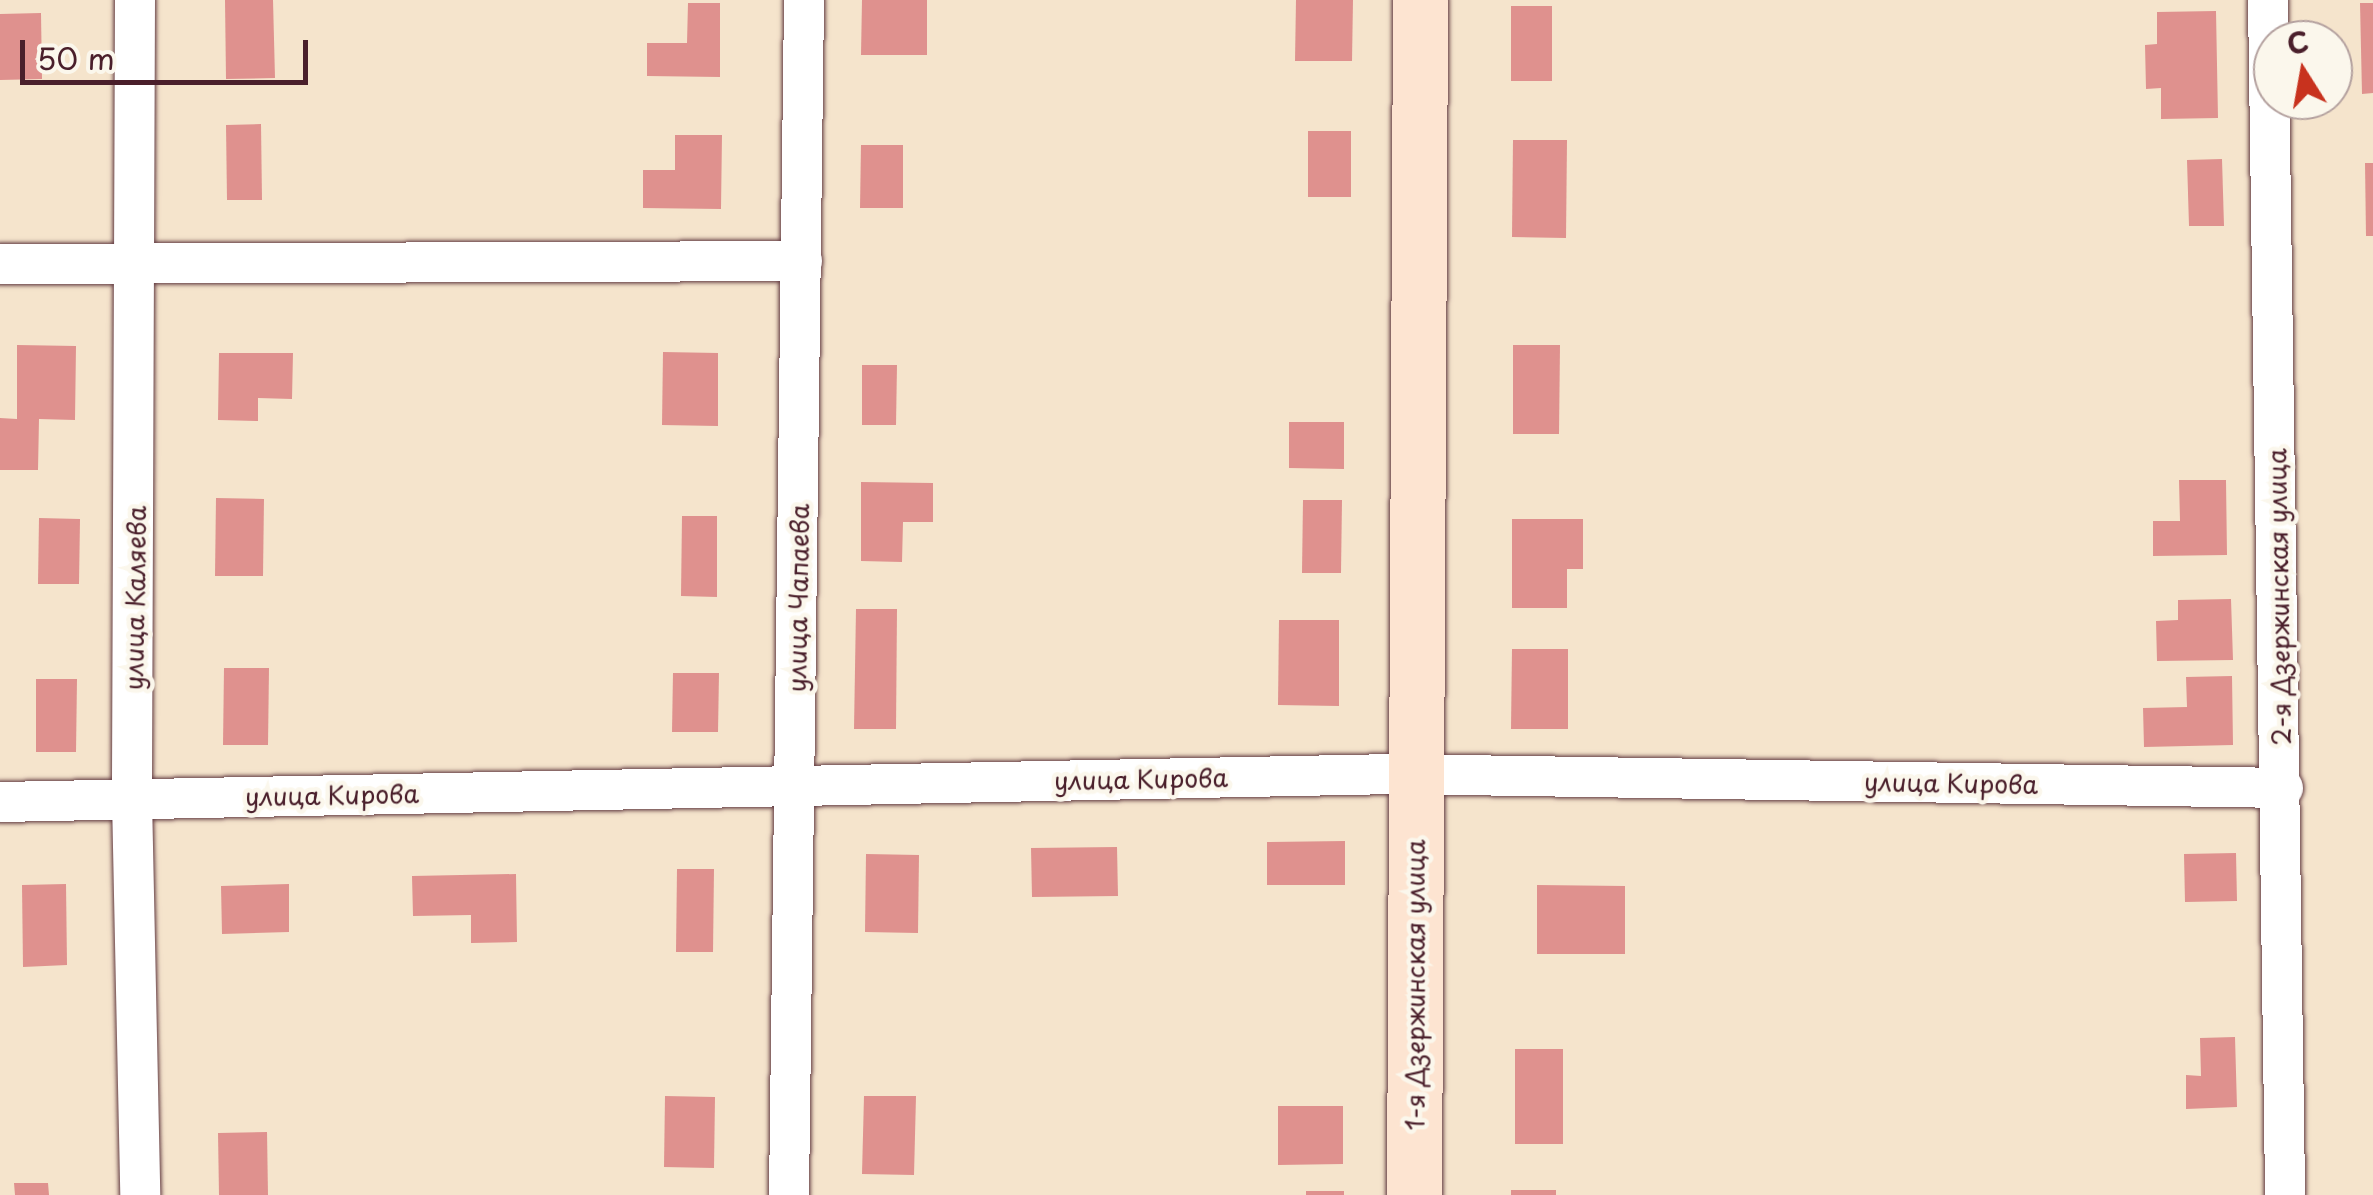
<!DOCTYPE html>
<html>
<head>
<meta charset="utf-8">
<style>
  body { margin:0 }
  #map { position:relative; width:2373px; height:1195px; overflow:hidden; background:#f5e4cc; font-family:"Playpen Sans",sans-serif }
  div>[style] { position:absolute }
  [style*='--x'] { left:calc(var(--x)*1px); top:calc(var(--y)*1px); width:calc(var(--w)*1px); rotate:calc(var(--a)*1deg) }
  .building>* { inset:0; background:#df918e }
  .roads { filter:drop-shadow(0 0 2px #643d43) drop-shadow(0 0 2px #643d43) }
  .street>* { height:40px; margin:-20px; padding:0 20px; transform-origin:20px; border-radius:20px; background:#fff }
  .secondary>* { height:55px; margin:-27.5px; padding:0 27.5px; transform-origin:27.5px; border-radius:27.5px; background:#fde4d1 }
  span { translate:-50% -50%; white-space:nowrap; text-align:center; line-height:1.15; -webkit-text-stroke:9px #fbf7ec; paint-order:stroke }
  .street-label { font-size:25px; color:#4a1f2b }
  .north { position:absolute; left:2253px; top:20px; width:100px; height:100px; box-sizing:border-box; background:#fbf7ec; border:2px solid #b4a19f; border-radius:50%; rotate:349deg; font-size:28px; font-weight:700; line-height:40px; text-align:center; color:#4a1f2b }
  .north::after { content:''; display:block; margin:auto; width:35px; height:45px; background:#c8321e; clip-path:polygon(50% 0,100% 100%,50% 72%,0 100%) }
  .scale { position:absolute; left:20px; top:40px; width:288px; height:45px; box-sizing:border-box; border:5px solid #4a1f2b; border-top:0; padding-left:12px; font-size:30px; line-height:35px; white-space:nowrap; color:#4a1f2b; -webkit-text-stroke:8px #fbf7ec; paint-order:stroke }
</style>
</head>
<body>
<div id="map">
  <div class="building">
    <i style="clip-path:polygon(225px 0,273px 0,275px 78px,226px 79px)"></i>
    <i style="clip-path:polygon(862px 0,927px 0,927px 55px,861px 55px)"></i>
    <i style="clip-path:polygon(1296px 0,1353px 0,1352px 61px,1295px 61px)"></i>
    <i style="clip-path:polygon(688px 3px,720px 3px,720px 77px,647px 76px,647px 43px,687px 43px)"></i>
    <i style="clip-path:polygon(2360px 3px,2373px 3px,2373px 93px,2362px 94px)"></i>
    <i style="clip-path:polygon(1511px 6px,1552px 6px,1552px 81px,1511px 81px)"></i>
    <i style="clip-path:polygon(2216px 11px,2218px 118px,2161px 119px,2161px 88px,2146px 89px,2145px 45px,2157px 44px,2157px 12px)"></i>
    <i style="clip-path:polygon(41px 13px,42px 79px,0 80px,0 14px)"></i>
    <i style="clip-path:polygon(261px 124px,262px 200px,227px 200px,226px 125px)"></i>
    <i style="clip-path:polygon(1308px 131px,1351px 131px,1351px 197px,1308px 197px)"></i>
    <i style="clip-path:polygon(675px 135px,722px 135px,721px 209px,643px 208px,643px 170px,675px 170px)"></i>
    <i style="clip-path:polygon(1513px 140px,1567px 140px,1566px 238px,1512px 237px)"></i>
    <i style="clip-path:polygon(861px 145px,903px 145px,903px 208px,860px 208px)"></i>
    <i style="clip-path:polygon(2222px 159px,2224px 226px,2189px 226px,2187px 160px)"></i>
    <i style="clip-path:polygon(2365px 163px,2373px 163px,2373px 236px,2366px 236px)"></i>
    <i style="clip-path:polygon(17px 345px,76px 346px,75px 420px,39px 419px,38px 470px,0 470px,0 418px,17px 419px)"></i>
    <i style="clip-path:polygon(1513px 345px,1560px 345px,1559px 434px,1513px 434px)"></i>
    <i style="clip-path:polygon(663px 352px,718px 353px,718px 426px,662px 425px)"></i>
    <i style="clip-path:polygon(219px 353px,293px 353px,292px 399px,258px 398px,258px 421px,218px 420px)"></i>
    <i style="clip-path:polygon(862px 365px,897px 365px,896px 425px,862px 425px)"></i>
    <i style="clip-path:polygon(1289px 422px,1344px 422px,1344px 469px,1289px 468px)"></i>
    <i style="clip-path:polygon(2179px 480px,2226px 480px,2227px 555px,2153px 556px,2153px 521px,2180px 521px)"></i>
    <i style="clip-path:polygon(861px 482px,933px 483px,933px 522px,903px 522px,902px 562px,861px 561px)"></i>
    <i style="clip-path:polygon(216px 498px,264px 499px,263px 576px,215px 576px)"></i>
    <i style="clip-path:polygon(1303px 500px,1342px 500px,1341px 573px,1302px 573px)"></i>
    <i style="clip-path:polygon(682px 516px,717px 516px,717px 597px,681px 596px)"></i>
    <i style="clip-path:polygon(39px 518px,80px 519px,79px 584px,38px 584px)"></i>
    <i style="clip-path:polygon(1512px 519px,1583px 519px,1583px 569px,1567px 569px,1567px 608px,1512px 608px)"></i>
    <i style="clip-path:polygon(2231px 599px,2233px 660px,2157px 661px,2156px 621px,2178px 620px,2178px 600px)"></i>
    <i style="clip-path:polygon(856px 609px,897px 609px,896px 729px,854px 729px)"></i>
    <i style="clip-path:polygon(1279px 620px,1339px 620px,1339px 706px,1278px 705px)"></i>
    <i style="clip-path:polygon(1512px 649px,1568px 649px,1568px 729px,1511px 729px)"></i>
    <i style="clip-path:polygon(224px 668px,269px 668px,268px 745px,223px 745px)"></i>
    <i style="clip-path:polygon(673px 673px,719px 673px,718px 732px,672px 732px)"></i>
    <i style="clip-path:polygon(2232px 676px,2233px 745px,2144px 747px,2143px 708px,2187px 707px,2186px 677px)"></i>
    <i style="clip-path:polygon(36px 679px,77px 679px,76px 752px,36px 752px)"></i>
    <i style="clip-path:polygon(1345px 841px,1345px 885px,1267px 885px,1267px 842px)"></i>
    <i style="clip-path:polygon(1117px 847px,1118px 896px,1032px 897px,1031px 848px)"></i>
    <i style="clip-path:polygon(2236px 853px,2237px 901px,2185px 902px,2184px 854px)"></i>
    <i style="clip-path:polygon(866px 854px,919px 855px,918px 933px,865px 932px)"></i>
    <i style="clip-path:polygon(677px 869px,714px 869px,713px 952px,676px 952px)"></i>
    <i style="clip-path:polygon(516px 874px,517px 942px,471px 943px,471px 915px,413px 916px,412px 876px)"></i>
    <i style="clip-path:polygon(66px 884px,67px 965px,23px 967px,22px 885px)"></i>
    <i style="clip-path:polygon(289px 884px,289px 932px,222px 934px,221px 886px)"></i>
    <i style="clip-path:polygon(1537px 885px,1625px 886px,1625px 954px,1537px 954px)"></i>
    <i style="clip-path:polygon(2235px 1037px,2237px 1107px,2186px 1109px,2186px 1075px,2201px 1076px,2200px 1038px)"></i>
    <i style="clip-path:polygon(1515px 1049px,1563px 1049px,1563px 1144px,1515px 1144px)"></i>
    <i style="clip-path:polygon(665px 1096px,715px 1097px,714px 1168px,664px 1167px)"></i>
    <i style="clip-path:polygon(864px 1096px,916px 1096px,914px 1175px,862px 1174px)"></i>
    <i style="clip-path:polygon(1278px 1106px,1343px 1106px,1343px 1164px,1278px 1165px)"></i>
    <i style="clip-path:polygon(267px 1132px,268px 1195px,219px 1195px,218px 1133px)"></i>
    <i style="clip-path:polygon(14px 1183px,48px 1183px,49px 1195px,15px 1195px)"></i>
    <i style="clip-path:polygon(1511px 1190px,1556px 1190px,1556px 1195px,1511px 1195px)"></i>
    <i style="clip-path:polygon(1306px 1191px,1344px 1191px,1344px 1195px,1306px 1195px)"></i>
  </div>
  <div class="roads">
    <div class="street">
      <i style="--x:135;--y:0;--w:799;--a:90.22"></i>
      <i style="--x:132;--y:799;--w:396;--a:88.8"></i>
      <i style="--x:2268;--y:0;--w:1195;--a:89.18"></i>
      <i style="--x:0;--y:264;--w:802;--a:-0.21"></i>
      <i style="--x:0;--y:802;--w:1395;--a:-1.15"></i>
      <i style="--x:1395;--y:774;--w:888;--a:0.9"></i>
      <i style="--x:789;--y:1195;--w:1195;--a:-89.28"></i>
    </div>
    <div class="secondary">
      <i style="--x:1414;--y:1195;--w:1195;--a:-89.71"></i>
    </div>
  </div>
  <div class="street-label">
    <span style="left:2279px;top:597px;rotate:-91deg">2-я Дзержинская улица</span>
    <span style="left:135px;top:598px;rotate:-89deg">улица Каляева</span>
    <span style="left:798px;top:598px;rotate:-89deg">улица Чапаева</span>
    <span style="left:1141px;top:779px;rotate:-1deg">улица Кирова</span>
    <span style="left:1951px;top:783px;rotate:1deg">улица Кирова</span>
    <span style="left:332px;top:795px;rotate:-1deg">улица Кирова</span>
    <span style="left:1415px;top:985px;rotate:-90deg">1-я Дзержинская улица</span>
  </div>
  <div class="north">С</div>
  <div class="scale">50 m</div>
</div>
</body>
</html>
